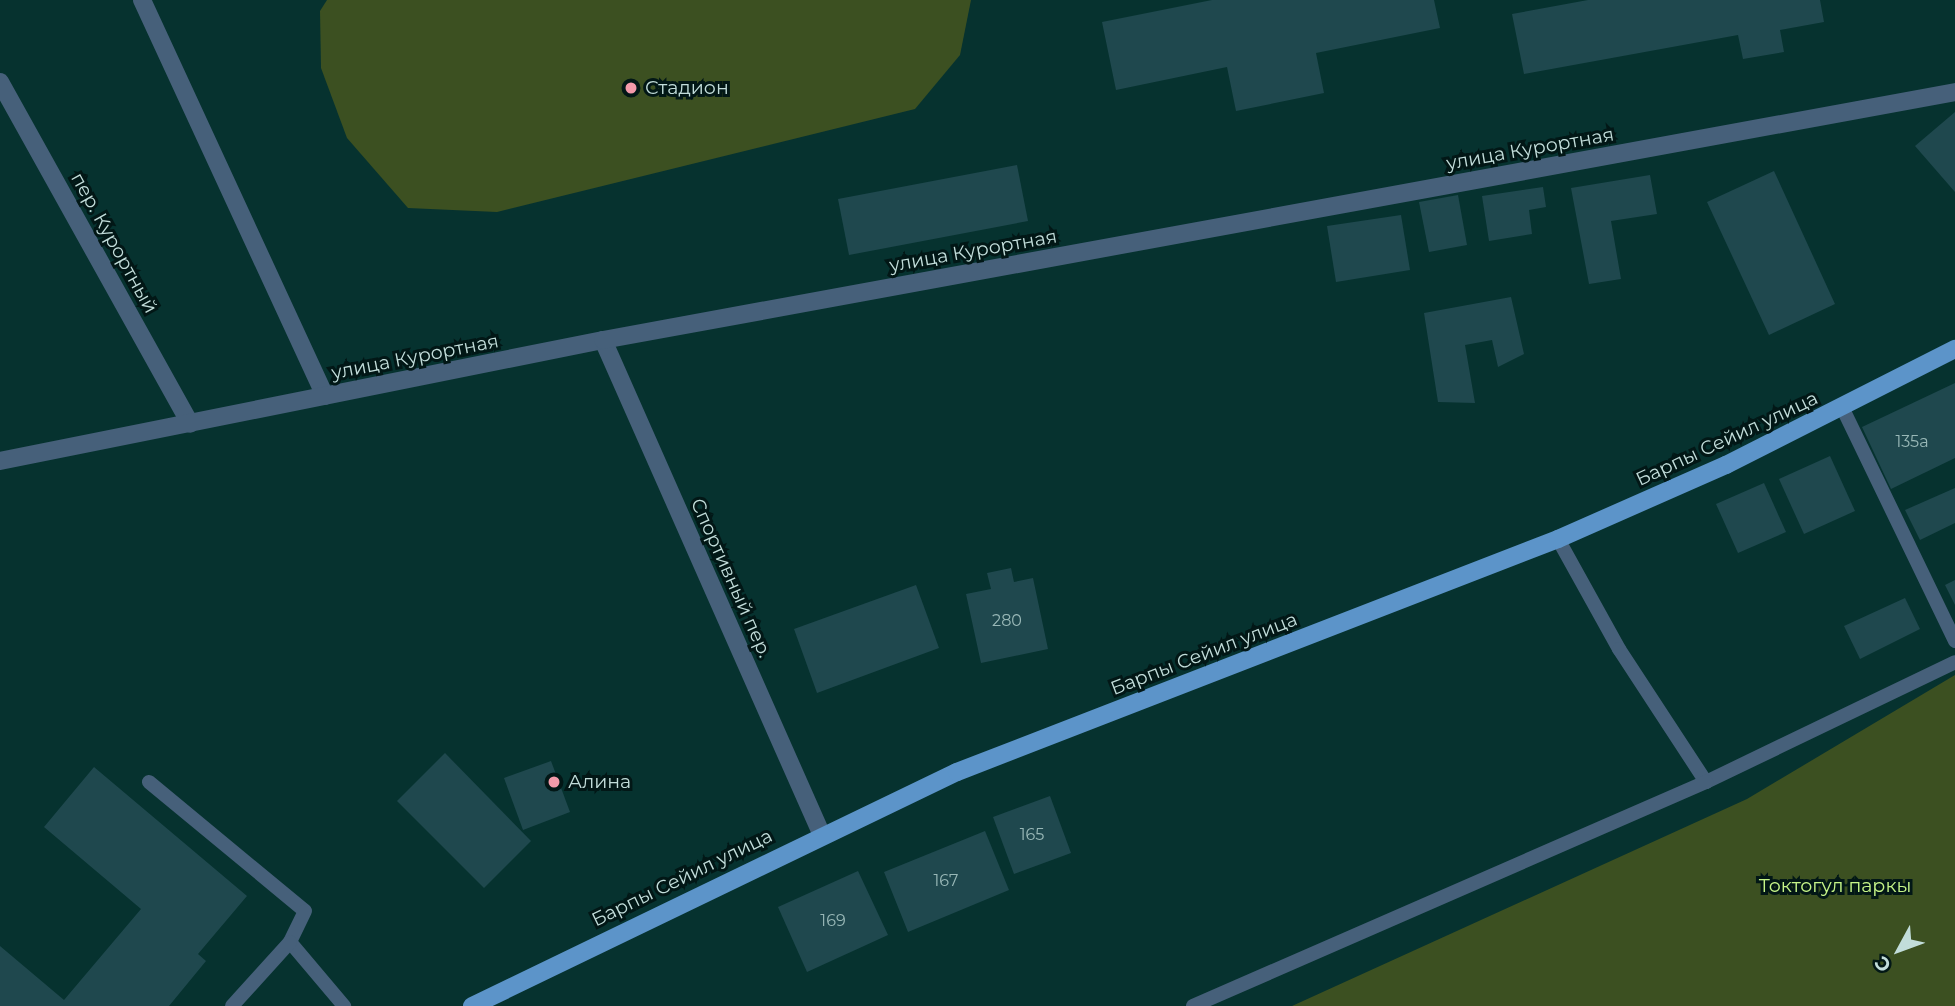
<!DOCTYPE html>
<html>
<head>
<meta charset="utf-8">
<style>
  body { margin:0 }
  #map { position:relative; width:1955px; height:1006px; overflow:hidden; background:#06322f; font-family:Montserrat,sans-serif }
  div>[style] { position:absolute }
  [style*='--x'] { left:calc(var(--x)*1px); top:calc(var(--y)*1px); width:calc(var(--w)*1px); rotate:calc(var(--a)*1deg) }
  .green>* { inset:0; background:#3c5021 }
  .building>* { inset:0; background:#1f484e }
  .service>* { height:14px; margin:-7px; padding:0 7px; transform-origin:7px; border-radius:7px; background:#46607a }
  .minor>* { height:18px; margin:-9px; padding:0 9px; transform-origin:9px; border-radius:9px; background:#46607a }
  .primary>* { height:18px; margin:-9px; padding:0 9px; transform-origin:9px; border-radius:9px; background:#5c94c9 }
  .dots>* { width:19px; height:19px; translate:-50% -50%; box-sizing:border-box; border:4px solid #021716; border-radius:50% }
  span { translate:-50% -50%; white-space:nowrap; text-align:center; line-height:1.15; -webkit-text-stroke:6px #021716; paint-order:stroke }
  .number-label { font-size:16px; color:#99b8b7 }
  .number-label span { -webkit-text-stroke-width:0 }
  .poi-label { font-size:19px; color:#c2ddda }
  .left { translate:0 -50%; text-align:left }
  .street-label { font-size:19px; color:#c2ddda }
  .park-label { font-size:19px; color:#c6f588 }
  .north { position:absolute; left:1864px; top:915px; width:70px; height:70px; -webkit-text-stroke:5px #021716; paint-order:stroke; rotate:229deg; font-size:19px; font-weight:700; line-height:28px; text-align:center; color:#c2ddda }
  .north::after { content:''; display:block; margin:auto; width:24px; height:32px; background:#c2ddda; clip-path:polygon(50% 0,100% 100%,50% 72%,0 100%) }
</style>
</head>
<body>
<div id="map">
  <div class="green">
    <i style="clip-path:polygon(327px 0,971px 0,960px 55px,915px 109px,497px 212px,408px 208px,347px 138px,321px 68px,320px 11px)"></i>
    <i style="clip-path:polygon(1955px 675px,1955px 1006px,1292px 1006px,1747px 799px)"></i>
  </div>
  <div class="building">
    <i style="clip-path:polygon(1212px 0,1434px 0,1440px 28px,1316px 53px,1324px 93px,1236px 111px,1227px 67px,1116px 90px,1102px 22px)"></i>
    <i style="clip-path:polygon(1588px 0,1820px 0,1824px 22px,1780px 30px,1784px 52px,1743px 59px,1738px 35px,1524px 74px,1512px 14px)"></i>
    <i style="clip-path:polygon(1955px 112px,1955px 192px,1915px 146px)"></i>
    <i style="clip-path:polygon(1017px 165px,1028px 221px,849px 255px,838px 199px)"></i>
    <i style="clip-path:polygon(1774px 171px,1835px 304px,1769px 335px,1707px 202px)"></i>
    <i style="clip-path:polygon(1650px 175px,1657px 214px,1611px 221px,1621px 279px,1589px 284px,1571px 188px)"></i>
    <i style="clip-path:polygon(1543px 187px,1546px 207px,1529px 210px,1532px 234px,1489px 241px,1482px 196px)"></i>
    <i style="clip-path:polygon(1458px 195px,1467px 245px,1429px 252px,1419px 202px)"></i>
    <i style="clip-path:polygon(1401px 215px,1410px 270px,1336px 282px,1327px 226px)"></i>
    <i style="clip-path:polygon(1511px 297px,1524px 354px,1498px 367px,1492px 340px,1465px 345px,1475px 403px,1438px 402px,1424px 313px)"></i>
    <i style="clip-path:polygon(1955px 383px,1955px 458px,1891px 489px,1862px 427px)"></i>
    <i style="clip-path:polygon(1830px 456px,1855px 511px,1804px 534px,1779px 479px)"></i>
    <i style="clip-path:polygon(1764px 483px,1786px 532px,1738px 553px,1716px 504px)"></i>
    <i style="clip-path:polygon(1955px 488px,1955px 523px,1920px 540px,1905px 510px)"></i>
    <i style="clip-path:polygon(1011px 568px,1014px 582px,1033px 578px,1048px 649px,981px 663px,966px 594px,991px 589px,987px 573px)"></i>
    <i style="clip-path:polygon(1955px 580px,1955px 605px,1945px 585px)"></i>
    <i style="clip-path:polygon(916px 585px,939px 648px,817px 693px,794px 629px)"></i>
    <i style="clip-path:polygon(1905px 598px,1920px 629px,1860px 659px,1844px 626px)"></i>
    <i style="clip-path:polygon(445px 753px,531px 841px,484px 888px,397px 801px)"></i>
    <i style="clip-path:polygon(551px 761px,570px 812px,523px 830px,504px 778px)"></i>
    <i style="clip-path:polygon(94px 767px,247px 896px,198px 954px,206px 961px,169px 1006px,0 1006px,0 946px,64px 1000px,141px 909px,44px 827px)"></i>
    <i style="clip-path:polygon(1050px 796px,1071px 853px,1014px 874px,993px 817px)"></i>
    <i style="clip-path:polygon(985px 831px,1009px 890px,908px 932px,884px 872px)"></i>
    <i style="clip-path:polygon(858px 871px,888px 935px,807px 972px,778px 907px)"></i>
  </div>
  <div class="service">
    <i style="--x:1842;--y:407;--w:260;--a:64.2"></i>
    <i style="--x:1558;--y:539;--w:126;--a:61"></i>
    <i style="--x:1619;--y:649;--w:159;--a:56.8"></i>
    <i style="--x:1706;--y:782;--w:276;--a:-25.7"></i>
    <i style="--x:149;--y:782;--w:202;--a:39.6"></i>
    <i style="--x:305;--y:911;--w:34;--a:116"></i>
    <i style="--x:290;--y:942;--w:84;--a:49.8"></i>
    <i style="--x:232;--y:1006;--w:86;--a:-47.8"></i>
    <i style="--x:1193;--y:1006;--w:560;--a:-23.59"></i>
  </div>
  <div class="minor">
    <i style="--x:142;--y:0;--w:436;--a:65.2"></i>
    <i style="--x:0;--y:82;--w:391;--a:60.9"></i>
    <i style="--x:603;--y:340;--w:539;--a:66.15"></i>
    <i style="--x:0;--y:461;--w:615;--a:-11.35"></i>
    <i style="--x:603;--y:340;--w:1375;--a:-10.39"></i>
  </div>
  <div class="primary">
    <i style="--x:472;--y:1006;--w:538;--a:-25.76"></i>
    <i style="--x:957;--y:772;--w:645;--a:-21.19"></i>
    <i style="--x:1558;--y:539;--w:184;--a:-23.8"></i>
    <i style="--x:1726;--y:465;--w:257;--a:-26.9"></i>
  </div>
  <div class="dots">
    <i style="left:631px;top:88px;background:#f39aaa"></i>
    <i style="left:554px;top:782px;background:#f39aaa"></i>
  </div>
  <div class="number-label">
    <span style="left:1912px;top:442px">135а</span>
    <span style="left:1007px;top:621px">280</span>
    <span style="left:1032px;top:835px">165</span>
    <span style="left:946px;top:881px">167</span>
    <span style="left:833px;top:921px">169</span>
  </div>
  <div class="poi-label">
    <span class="left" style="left:645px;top:88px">Стадион</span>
    <span class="left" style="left:568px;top:782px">Алина</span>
  </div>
  <div class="street-label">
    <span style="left:1530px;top:149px;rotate:-10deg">улица Курортная</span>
    <span style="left:114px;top:243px;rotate:61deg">пер. Курортный</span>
    <span style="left:973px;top:251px;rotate:-10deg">улица Курортная</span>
    <span style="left:415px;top:357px;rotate:-11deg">улица Курортная</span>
    <span style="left:1727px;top:439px;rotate:-25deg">Барпы Сейил улица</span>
    <span style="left:731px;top:578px;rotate:66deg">Спортивный пер.</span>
    <span style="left:1204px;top:654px;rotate:-21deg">Барпы Сейил улица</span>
    <span style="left:682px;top:878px;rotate:-26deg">Барпы Сейил улица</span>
  </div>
  <div class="park-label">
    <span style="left:1835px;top:886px">Токтогул паркы</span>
  </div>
  <div class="north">С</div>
</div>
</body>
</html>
